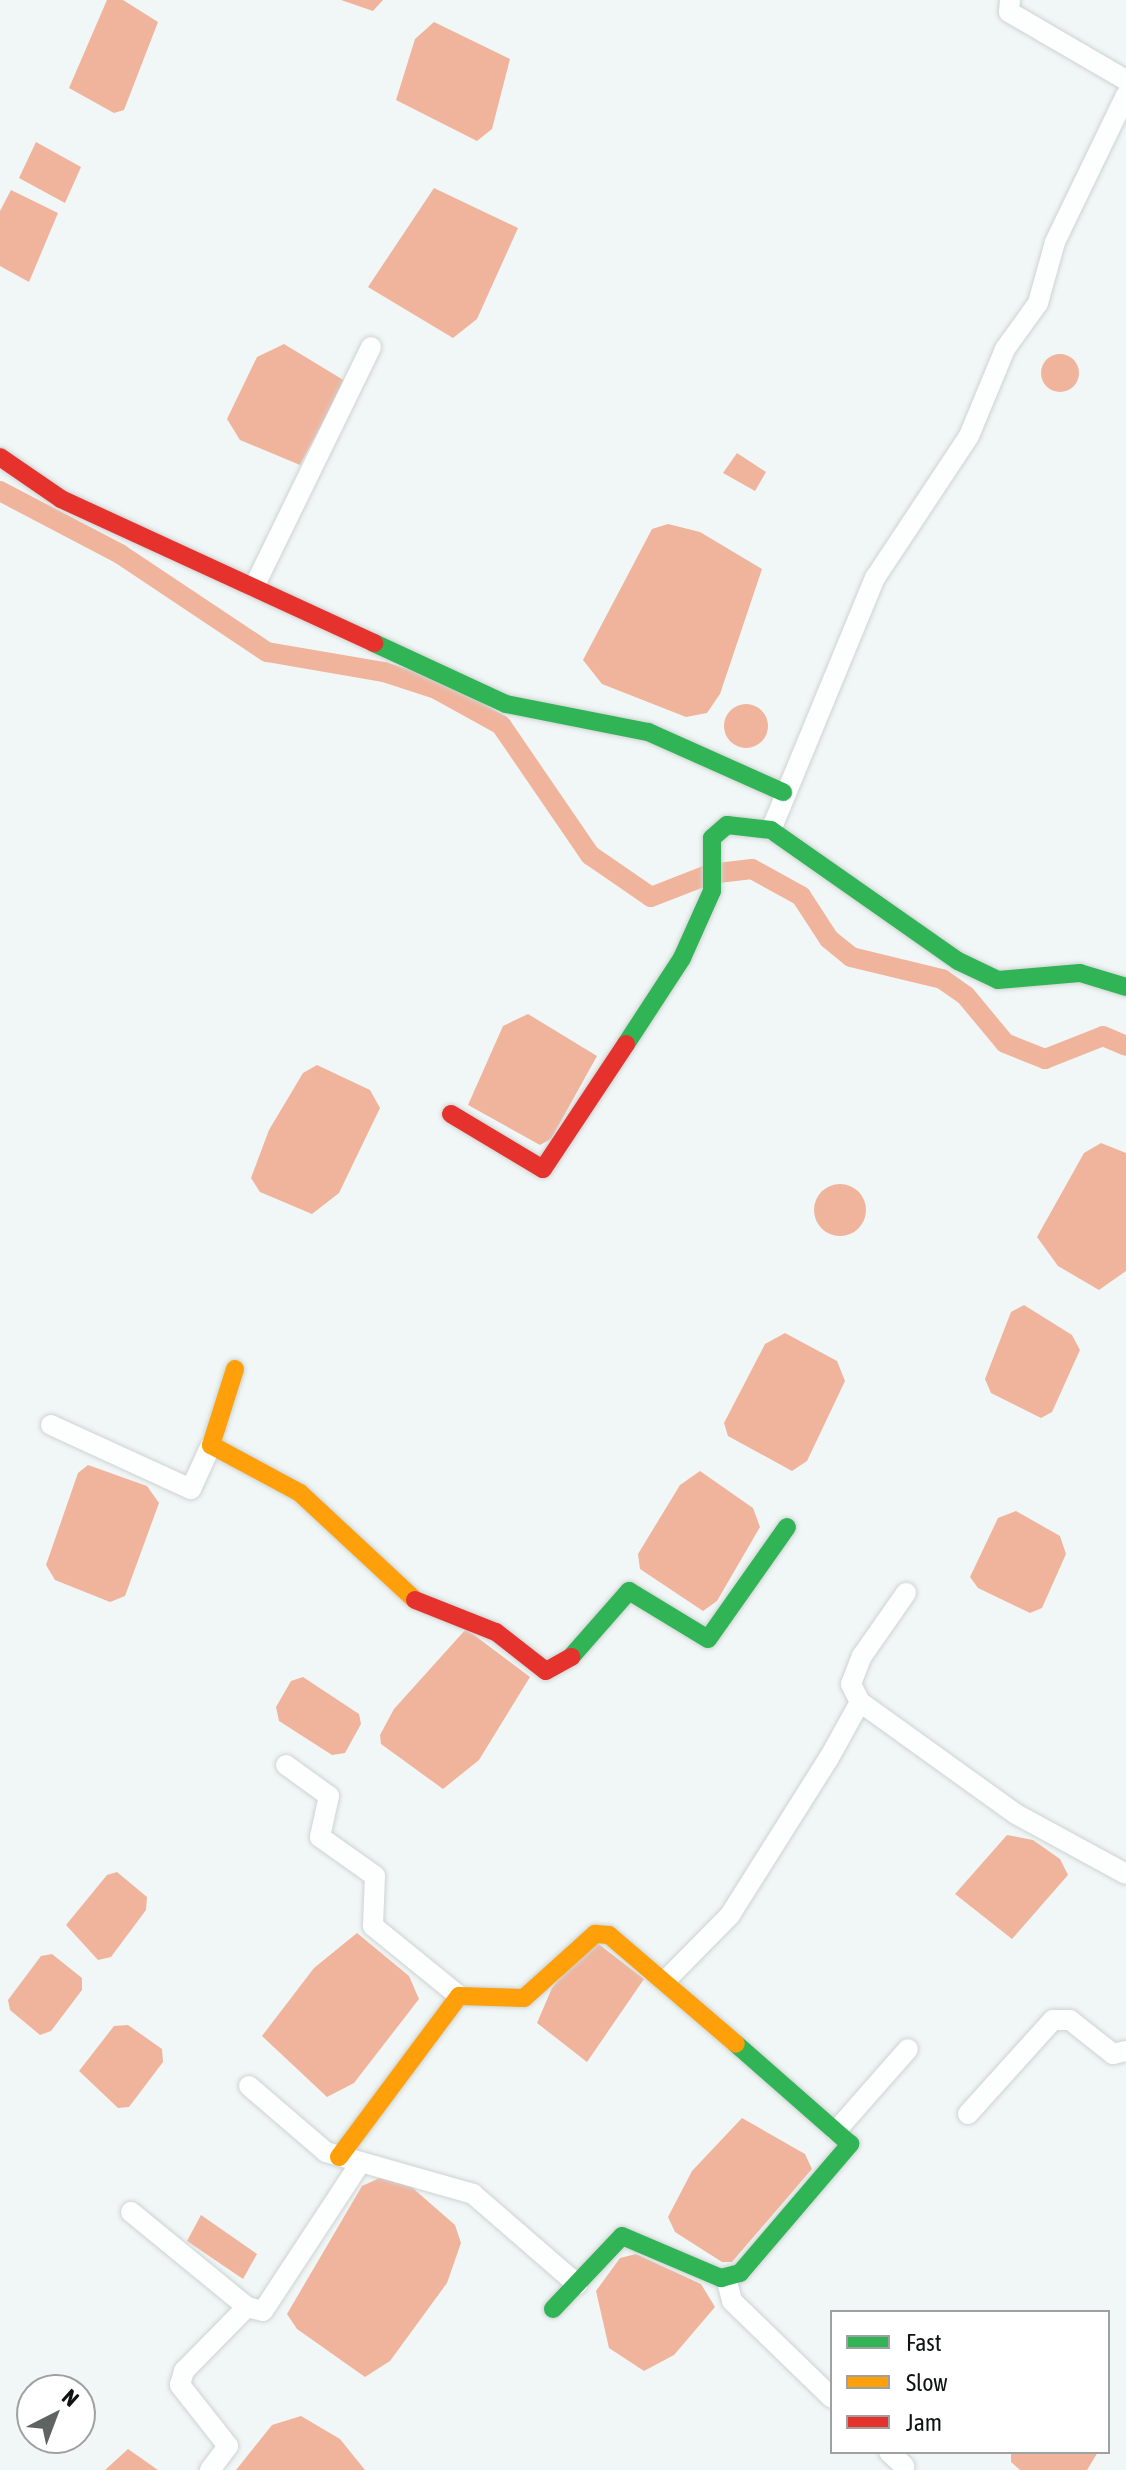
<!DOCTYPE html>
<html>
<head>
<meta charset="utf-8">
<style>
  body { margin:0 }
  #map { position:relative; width:1126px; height:2470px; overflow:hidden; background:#f1f7f6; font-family:"Asap Condensed",sans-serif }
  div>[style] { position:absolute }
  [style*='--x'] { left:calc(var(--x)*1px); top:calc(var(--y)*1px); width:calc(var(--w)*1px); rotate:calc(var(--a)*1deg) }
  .water>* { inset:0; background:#f0b49c }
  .round { border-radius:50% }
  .canal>* { height:20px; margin:-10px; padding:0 10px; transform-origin:10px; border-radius:10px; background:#f0b49c }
  .roads { filter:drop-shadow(0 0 2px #ced3d2) drop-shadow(0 0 2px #ced3d2) }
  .street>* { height:20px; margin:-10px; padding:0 10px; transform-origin:10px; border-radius:10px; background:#fdfefe }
  .fast>* { height:18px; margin:-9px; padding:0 9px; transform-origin:9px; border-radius:9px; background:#30b455 }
  .slow>* { height:18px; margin:-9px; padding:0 9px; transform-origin:9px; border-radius:9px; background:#ff9f0a }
  .jam>* { height:18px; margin:-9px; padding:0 9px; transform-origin:9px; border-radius:9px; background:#e5322d }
  span { translate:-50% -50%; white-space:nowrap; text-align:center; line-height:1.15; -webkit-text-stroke:7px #fff; paint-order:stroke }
  .legend { position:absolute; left:830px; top:2310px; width:280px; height:144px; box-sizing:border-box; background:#fff; border:2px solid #9fa1a0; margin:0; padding:10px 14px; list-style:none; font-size:24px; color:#101312 }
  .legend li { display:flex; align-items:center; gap:16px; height:40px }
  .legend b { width:40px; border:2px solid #9fa1a0 }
  .north { position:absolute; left:16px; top:2374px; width:80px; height:80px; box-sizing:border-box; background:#fff; border:2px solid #9fa1a0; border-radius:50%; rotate:42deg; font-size:22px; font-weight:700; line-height:32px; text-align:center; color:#101312 }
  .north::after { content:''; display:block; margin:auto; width:28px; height:36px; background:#5f6362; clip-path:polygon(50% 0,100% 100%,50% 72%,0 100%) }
</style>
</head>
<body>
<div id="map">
  <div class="water">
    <i style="clip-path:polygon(107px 0,123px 0,158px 22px,124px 110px,114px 113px,69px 88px)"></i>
    <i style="clip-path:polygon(341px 0,383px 0,373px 11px)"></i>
    <i style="clip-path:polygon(434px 22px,510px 59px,492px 129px,477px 141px,396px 100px,415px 39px)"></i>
    <i style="clip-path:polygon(36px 142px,81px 167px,65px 203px,19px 178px)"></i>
    <i style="clip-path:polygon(434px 188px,518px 228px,477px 319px,453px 338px,368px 287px)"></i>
    <i style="clip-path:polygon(11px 190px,58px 213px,29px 282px,0 266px,0 211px)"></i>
    <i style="clip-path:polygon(284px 344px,345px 381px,300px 465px,240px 440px,227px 419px,257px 357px)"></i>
    <i class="round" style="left:1041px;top:354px;width:38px;height:38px"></i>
    <i style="clip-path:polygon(737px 453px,766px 472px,755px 491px,723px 473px)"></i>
    <i style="clip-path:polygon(668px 524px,700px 532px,762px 569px,720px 694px,707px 713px,686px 717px,602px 684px,583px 660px,652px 529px)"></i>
    <i class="round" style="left:724px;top:704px;width:44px;height:44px"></i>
    <i style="clip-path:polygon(528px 1014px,597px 1056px,551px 1139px,540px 1145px,468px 1105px,503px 1026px)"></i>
    <i style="clip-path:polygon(317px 1065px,370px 1090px,380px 1108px,339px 1193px,312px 1214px,260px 1192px,251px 1178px,269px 1130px,303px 1073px)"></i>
    <i style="clip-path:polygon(1101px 1143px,1126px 1153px,1126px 1271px,1099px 1290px,1058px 1266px,1037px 1237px,1084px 1153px)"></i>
    <i class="round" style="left:814px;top:1184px;width:52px;height:52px"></i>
    <i style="clip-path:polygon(1024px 1305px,1072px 1335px,1080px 1350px,1052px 1412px,1041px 1418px,991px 1393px,985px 1379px,1011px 1312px)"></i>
    <i style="clip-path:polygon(785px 1333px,837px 1361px,845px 1381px,807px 1461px,792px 1471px,728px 1436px,724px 1423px,765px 1344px)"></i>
    <i style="clip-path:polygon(88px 1465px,147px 1486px,159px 1503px,125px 1596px,110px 1602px,55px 1580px,46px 1565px,78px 1473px)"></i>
    <i style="clip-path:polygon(700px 1471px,753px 1508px,760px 1527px,717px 1601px,703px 1611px,640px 1569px,638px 1554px,680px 1485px)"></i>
    <i style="clip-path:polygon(1016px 1511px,1060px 1536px,1066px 1554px,1042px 1608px,1030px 1613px,978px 1588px,970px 1577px,998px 1518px)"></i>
    <i style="clip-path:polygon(466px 1629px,530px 1677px,479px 1760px,443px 1789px,381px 1744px,380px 1735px,394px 1709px)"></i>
    <i style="clip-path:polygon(303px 1677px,359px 1714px,361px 1724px,345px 1753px,332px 1755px,279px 1721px,276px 1707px,291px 1681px)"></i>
    <i style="clip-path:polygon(1007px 1835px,1033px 1840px,1060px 1859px,1068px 1875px,1012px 1939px,955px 1894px)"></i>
    <i style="clip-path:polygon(117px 1872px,147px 1897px,146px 1910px,111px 1957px,98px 1960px,66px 1925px,107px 1875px)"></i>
    <i style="clip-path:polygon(357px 1933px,409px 1976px,419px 1999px,354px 2083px,327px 2097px,262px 2036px,314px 1968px)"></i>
    <i style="clip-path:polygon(592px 1939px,644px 1979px,587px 2062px,537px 2023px,552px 1988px)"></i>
    <i style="clip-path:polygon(52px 1954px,82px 1978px,82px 1990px,51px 2031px,40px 2035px,10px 2010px,8px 2000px,41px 1956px)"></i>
    <i style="clip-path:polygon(128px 2025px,162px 2049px,163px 2062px,129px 2107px,118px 2108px,79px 2071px,114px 2026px)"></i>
    <i style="clip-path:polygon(742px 2118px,805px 2154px,812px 2169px,732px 2262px,722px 2262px,675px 2232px,668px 2217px,692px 2171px)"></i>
    <i style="clip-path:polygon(384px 2176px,407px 2183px,455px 2225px,461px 2243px,447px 2283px,390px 2361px,365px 2377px,297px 2329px,287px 2314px,362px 2186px)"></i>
    <i style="clip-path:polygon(201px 2215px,257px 2254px,243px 2279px,187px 2241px)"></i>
    <i style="clip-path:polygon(636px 2254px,701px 2284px,715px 2307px,674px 2355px,644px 2371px,609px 2348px,596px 2291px,620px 2258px)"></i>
    <i style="clip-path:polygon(301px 2416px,340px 2439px,365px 2470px,236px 2470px,272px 2425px)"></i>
    <i style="clip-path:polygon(128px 2449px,158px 2470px,105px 2470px)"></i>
    <i style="clip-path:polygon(1098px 2452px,1087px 2470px,1020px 2470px,1011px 2462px,1011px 2452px)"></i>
  </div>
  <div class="canal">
    <i style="--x:0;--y:491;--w:136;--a:27.7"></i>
    <i style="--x:120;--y:554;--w:177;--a:33.7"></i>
    <i style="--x:267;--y:652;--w:119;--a:9.7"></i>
    <i style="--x:384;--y:672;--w:55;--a:18.1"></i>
    <i style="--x:436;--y:689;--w:74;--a:29"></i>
    <i style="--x:501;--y:725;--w:158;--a:55.6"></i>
    <i style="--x:590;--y:855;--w:74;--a:34.5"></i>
    <i style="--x:651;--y:897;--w:63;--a:-21.3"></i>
    <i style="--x:710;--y:874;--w:42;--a:-6.8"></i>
    <i style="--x:752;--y:869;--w:56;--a:28.9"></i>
    <i style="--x:801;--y:896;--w:51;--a:56.9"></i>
    <i style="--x:829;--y:939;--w:28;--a:39"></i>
    <i style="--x:851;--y:957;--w:94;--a:13.6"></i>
    <i style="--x:942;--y:979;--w:29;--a:35"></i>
    <i style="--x:966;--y:996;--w:61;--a:50.3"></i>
    <i style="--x:1005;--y:1043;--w:43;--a:21.8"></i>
    <i style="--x:1045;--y:1059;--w:62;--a:-21.6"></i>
    <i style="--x:1103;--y:1036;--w:25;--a:23"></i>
  </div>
  <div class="roads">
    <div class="street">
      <i style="--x:1010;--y:0;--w:12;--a:95"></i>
      <i style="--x:1009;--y:12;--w:135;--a:30.2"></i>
      <i style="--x:254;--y:587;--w:267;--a:-64"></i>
      <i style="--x:771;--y:830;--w:273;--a:-67.6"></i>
      <i style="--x:875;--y:578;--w:170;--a:-56.5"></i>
      <i style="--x:969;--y:436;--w:94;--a:-67.5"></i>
      <i style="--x:1005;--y:349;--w:57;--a:-54.3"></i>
      <i style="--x:1038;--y:303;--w:63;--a:-74.4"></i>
      <i style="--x:1055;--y:242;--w:163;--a:-64.2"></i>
      <i style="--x:51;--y:1425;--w:154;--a:24.6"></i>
      <i style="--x:191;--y:1489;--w:48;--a:-65.6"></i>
      <i style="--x:860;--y:1702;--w:192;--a:35.7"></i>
      <i style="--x:1016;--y:1814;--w:125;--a:28.6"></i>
      <i style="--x:286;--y:1765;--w:53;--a:35.8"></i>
      <i style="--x:329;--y:1796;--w:42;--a:102.4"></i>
      <i style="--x:320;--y:1837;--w:67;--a:35.3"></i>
      <i style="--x:375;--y:1876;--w:50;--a:92.3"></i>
      <i style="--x:373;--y:1926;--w:111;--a:39.1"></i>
      <i style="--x:665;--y:1981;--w:93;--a:-45.4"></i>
      <i style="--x:730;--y:1915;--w:186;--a:-57.8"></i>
      <i style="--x:829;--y:1758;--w:64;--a:-61"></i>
      <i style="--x:860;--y:1702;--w:20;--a:-117"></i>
      <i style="--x:851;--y:1684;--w:30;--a:-69"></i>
      <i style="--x:862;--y:1656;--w:77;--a:-55.1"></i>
      <i style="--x:249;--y:2086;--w:101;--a:40.6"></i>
      <i style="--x:326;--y:2152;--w:153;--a:15.9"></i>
      <i style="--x:473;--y:2194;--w:138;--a:40.9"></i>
      <i style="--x:968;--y:2114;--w:127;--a:-47.9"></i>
      <i style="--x:1053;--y:2020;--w:17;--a:0"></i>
      <i style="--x:1070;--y:2020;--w:55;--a:38.3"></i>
      <i style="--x:1113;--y:2054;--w:13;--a:-13"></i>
      <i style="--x:836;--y:2131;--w:109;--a:-48.7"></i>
      <i style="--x:131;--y:2212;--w:150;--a:39.3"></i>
      <i style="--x:247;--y:2307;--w:16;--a:14"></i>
      <i style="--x:263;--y:2311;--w:175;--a:-56.7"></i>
      <i style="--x:726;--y:2278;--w:24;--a:75"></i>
      <i style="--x:732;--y:2301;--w:139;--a:44.1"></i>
      <i style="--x:889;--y:2452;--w:21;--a:43"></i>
      <i style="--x:210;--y:2470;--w:30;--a:-53"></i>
      <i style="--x:228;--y:2446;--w:78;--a:-128.2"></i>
      <i style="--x:180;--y:2385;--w:15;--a:-74"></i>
      <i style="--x:184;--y:2371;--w:90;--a:-45.5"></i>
    </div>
    <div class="fast">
      <i style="--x:374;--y:643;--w:145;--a:24.8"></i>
      <i style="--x:506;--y:704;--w:145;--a:11.2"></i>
      <i style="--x:648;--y:732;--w:148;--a:24"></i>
      <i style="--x:626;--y:1044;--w:103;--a:-56.9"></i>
      <i style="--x:682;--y:958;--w:73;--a:-65.9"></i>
      <i style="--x:712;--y:891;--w:53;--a:-90"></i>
      <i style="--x:712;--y:838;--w:20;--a:-41"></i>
      <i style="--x:727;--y:825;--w:44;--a:6.5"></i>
      <i style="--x:771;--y:830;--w:228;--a:35"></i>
      <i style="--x:958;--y:961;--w:44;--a:25.4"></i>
      <i style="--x:998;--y:980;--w:82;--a:-4.9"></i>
      <i style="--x:1080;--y:973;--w:48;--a:16.9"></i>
      <i style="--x:571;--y:1657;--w:88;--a:-48.7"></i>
      <i style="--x:629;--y:1591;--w:92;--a:31.3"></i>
      <i style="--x:708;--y:1639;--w:137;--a:-54.8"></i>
      <i style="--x:553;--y:2309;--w:100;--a:-46.6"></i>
      <i style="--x:622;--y:2236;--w:108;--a:23"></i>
      <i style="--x:721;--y:2278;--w:20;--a:-15"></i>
      <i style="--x:740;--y:2273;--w:170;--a:-49.5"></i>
      <i style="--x:850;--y:2144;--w:152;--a:-138.7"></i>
    </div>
    <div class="slow">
      <i style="--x:235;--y:1369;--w:80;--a:107.5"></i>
      <i style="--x:211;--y:1445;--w:101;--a:28.3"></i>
      <i style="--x:300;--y:1493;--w:157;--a:42.9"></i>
      <i style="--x:339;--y:2157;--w:201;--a:-53.3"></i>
      <i style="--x:459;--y:1996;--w:65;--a:1.8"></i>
      <i style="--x:524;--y:1998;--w:96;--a:-42"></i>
      <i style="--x:595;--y:1934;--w:14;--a:4"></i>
      <i style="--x:609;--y:1935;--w:167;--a:40.6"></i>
    </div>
    <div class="jam">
      <i style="--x:0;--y:457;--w:74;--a:34.5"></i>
      <i style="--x:61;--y:499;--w:345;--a:24.7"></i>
      <i style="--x:451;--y:1114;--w:107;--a:30.9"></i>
      <i style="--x:543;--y:1169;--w:150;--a:-56.4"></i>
      <i style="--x:415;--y:1600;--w:87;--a:21.6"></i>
      <i style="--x:496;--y:1632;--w:63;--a:38"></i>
      <i style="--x:546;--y:1671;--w:29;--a:-29"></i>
    </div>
  </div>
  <ul class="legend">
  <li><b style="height:10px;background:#30b455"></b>Fast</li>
  <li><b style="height:10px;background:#ff9f0a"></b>Slow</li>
  <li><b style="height:10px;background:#e5322d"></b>Jam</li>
  </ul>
  <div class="north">N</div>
</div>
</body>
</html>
